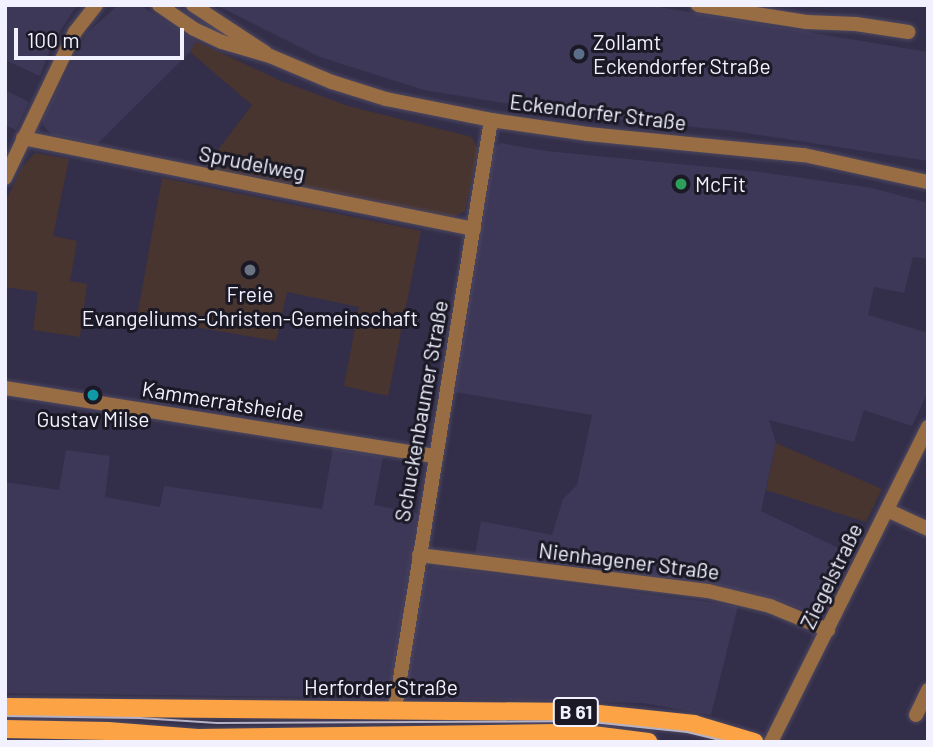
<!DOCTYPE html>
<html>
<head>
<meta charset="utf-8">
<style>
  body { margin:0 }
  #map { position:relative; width:933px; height:747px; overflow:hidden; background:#332e49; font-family:Barlow,sans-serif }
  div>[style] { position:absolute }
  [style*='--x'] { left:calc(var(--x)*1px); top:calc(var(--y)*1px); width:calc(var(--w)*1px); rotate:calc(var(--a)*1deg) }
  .commercial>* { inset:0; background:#49352f }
  .built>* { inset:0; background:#3e3858 }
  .roads { filter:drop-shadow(0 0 2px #4e4962) drop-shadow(0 0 2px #4e4962) }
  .minor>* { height:14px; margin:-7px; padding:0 7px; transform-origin:7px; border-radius:7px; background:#986d43 }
  .major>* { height:18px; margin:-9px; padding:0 9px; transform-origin:9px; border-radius:9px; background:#fca445 }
  .tram>* { height:2px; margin:-1px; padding:0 1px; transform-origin:1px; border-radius:1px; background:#b5b2c5 }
  .dots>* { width:19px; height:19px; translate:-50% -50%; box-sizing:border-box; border:4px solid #1a1925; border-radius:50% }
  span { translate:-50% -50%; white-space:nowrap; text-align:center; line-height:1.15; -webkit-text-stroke:6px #1a1925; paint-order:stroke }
  .shield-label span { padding:2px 5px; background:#1a1925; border:2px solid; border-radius:5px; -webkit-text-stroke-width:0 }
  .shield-label { font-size:19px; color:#f2f1ff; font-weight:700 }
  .poi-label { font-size:21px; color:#f2f1ff }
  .left { translate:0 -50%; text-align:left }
  .street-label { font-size:21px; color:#f2f1ff }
  .frame { position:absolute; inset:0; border:7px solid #f2f1ff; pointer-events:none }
  .scale { position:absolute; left:14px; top:28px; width:170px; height:32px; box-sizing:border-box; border:4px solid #f2f1ff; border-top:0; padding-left:9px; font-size:21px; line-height:24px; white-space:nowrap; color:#f2f1ff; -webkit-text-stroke:5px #1a1925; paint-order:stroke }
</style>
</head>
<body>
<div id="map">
  <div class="commercial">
    <i style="clip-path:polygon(196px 41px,281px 81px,348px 106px,472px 137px,478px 150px,465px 211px,454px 217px,205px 167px,252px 105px,190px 52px)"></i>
    <i style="clip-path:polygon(35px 153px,69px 159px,53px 236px,77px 241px,70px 281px,87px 284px,80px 337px,33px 330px,38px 292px,5px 287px,5px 203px,22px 167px)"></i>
    <i style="clip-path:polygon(162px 178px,421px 231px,388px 396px,344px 386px,359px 307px,287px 292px,276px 341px,137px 317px)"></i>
    <i style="clip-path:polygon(776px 443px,882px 489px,866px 522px,766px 490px)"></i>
  </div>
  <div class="built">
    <i style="clip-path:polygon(5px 5px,77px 5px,52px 44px,40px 76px,5px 60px)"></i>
    <i style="clip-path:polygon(118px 5px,140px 5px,196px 41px,190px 52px,97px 144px,52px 135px,43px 125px,43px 118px,87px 33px)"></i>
    <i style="clip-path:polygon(216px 5px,647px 5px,928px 52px,928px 161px,734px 131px,577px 115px,424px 90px,320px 57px)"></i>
    <i style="clip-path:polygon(5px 90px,29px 102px,16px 130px,5px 125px)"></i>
    <i style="clip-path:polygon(500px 143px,546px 151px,761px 172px,872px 188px,928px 203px,928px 259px,913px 257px,904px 293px,874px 287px,868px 315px,928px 333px,928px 392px,912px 426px,864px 410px,854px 442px,769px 420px,776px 443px,761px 511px,851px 554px,823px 610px,810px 612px,774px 599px,711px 584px,475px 554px,481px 521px,552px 535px,563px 499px,577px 485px,592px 415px,455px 392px,494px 148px)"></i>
    <i style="clip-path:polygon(333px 448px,383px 457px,374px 505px,417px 513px,390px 692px,384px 698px,5px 693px,5px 482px,59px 490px,66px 450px,110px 456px,105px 497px,160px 507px,164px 486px,322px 509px)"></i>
    <i style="clip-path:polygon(433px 566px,738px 606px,711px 715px,643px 703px,417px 698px,404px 690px,425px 572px)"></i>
  </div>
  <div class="roads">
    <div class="minor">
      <i style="--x:159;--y:5;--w:42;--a:34.4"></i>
      <i style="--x:194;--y:29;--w:31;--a:25"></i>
      <i style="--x:222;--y:42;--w:50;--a:16.3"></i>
      <i style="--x:270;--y:56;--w:67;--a:22.8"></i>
      <i style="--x:332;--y:82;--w:57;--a:17.5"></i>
      <i style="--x:386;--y:99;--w:107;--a:11.3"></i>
      <i style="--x:491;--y:120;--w:98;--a:8.2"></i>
      <i style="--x:588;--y:134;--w:217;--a:5.6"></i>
      <i style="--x:804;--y:155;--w:127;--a:12.3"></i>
      <i style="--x:193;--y:5;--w:87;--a:33.3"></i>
      <i style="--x:698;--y:5;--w:110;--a:8.9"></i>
      <i style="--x:807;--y:22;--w:49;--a:2.3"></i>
      <i style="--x:856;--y:24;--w:53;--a:8.7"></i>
      <i style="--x:23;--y:138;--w:460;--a:11.4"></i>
      <i style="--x:5;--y:178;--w:162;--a:-64.4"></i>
      <i style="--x:75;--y:32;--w:34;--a:-52"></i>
      <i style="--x:5;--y:388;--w:434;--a:9"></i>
      <i style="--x:887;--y:510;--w:45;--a:24.9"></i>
      <i style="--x:419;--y:555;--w:291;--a:7.1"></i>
      <i style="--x:708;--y:591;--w:64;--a:13.6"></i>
      <i style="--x:770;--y:606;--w:63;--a:22.5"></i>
      <i style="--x:395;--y:709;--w:597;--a:-80.74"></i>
      <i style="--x:916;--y:715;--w:28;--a:-64"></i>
      <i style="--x:771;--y:742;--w:352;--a:-63.5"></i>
    </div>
    <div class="major">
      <i style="--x:5;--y:707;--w:575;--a:0.5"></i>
      <i style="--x:580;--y:712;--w:115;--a:6"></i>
      <i style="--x:694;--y:724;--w:63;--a:16.7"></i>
      <i style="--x:5;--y:729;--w:103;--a:1.1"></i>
      <i style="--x:108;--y:731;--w:90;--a:4.4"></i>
      <i style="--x:198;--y:738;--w:379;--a:-0.8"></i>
      <i style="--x:577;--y:733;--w:72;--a:7.2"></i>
    </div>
  </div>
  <div class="tram">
    <i style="--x:5;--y:716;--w:135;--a:0.8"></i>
    <i style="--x:140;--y:718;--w:77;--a:3.7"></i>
    <i style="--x:217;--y:723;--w:366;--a:-0.3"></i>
    <i style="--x:583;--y:721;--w:105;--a:6"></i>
    <i style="--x:687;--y:732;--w:43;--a:13.4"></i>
  </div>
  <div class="dots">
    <i style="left:579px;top:54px;background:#5c6f8a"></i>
    <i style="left:681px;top:184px;background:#2e9e5b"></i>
    <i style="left:250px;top:270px;background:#6b7280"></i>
    <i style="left:93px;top:395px;background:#0f9aa8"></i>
  </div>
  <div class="shield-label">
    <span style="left:576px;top:712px">B 61</span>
  </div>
  <div class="poi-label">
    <span class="left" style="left:593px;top:54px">Zollamt<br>Eckendorfer Straße</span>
    <span class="left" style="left:695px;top:184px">McFit</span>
    <span style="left:250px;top:306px">Freie<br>Evangeliums-Christen-Gemeinschaft</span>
    <span style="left:93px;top:419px">Gustav Milse</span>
  </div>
  <div class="street-label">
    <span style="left:598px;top:112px;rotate:7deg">Eckendorfer Straße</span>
    <span style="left:252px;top:163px;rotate:11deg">Sprudelweg</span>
    <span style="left:223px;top:401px;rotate:9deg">Kammerratsheide</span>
    <span style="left:421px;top:411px;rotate:-80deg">Schuckenbaumer Straße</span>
    <span style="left:629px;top:561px;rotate:7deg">Nienhagener Straße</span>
    <span style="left:831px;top:576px;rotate:-64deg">Ziegelstraße</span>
    <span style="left:381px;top:687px">Herforder Straße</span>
  </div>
  <div class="frame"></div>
  <div class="scale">100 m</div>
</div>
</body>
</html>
